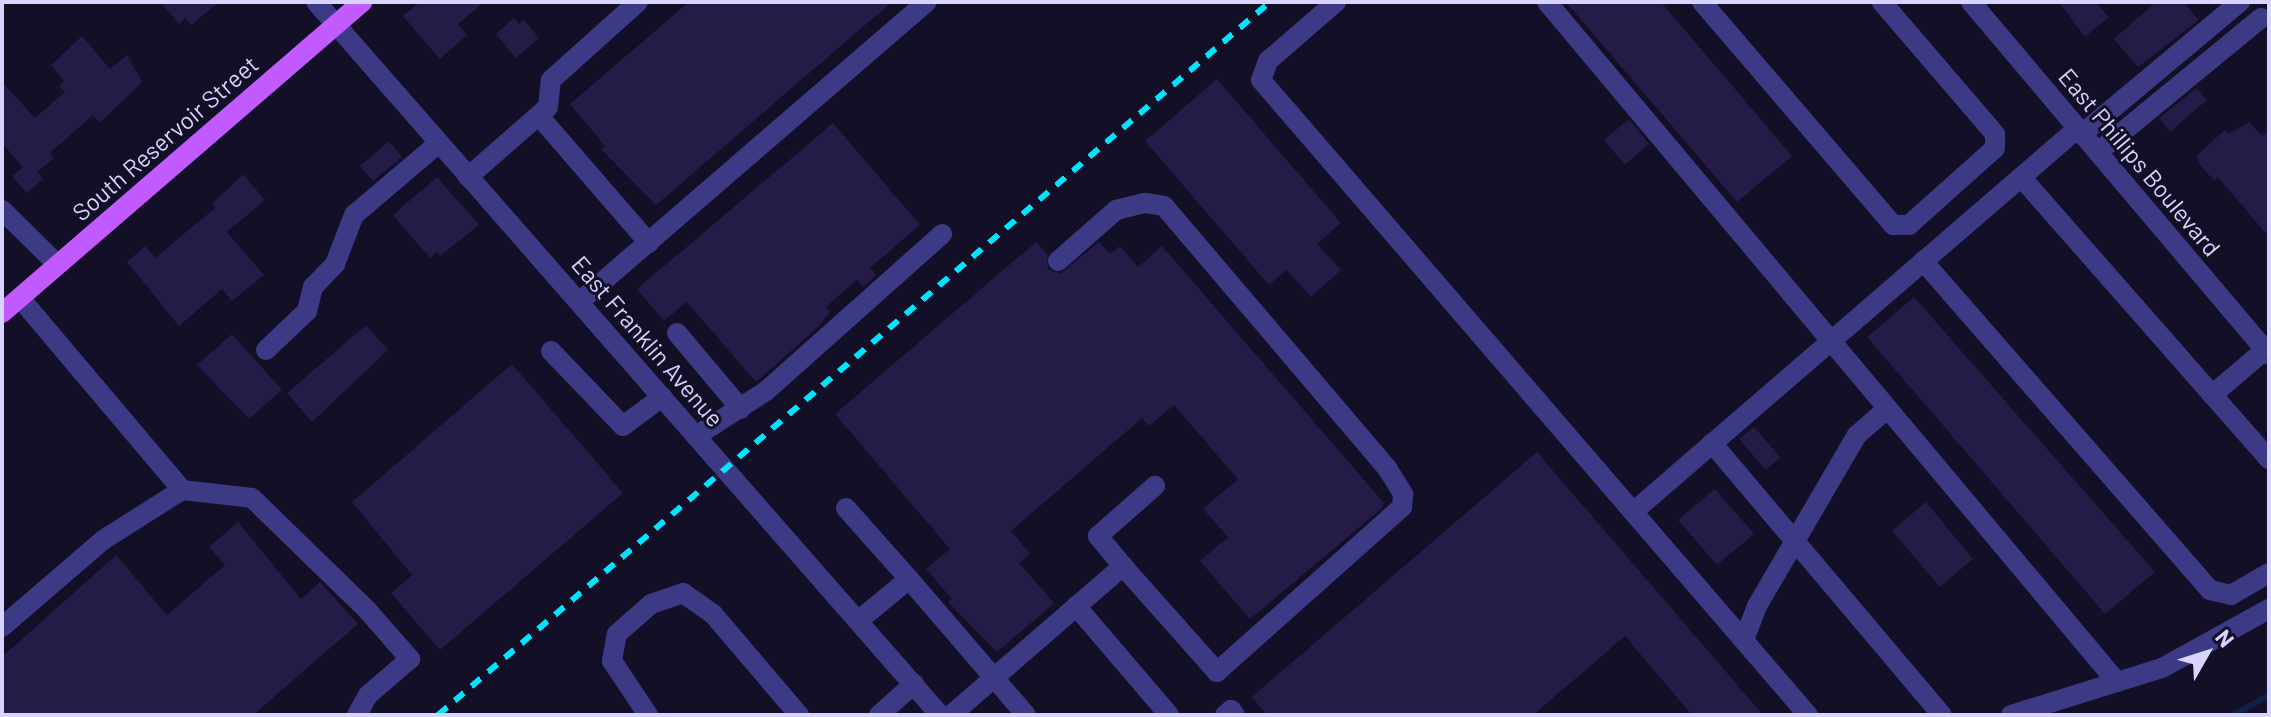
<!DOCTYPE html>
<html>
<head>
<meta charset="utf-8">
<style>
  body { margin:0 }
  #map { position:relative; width:2271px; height:717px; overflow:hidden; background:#130f26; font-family:Barlow,sans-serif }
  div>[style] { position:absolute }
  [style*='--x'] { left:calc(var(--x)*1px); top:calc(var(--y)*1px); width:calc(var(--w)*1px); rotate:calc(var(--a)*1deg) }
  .stream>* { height:6px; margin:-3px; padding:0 3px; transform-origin:3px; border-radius:3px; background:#0c2248 }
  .building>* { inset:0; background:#241b47 }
  .minor>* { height:20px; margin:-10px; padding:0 10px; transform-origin:10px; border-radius:10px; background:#3d3a85 }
  .major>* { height:20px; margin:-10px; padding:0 10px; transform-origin:10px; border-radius:10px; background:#c25bff }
  .rail>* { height:6px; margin-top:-3px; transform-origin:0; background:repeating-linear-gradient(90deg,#00e5ff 0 12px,transparent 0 22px) }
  span { translate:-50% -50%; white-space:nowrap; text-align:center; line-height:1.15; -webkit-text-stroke:6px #130f26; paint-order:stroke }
  .street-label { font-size:24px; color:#d9d4ff }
  .frame { position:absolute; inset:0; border:4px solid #d9d4ff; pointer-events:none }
  .north { position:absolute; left:2167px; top:613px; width:80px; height:80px; -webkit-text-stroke:6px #130f26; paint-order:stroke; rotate:51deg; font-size:22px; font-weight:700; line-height:32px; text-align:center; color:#d9d4ff }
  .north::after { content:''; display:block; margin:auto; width:28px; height:36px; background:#d9d4ff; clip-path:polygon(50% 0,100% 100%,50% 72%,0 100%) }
</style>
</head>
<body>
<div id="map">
  <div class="stream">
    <i style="--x:2234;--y:715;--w:40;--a:-29.7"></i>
  </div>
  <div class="building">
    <i style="clip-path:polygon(160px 2px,219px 2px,191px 25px,185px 18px,179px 24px)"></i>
    <i style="clip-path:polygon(420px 2px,484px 2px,458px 24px,467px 35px,440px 59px,403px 16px)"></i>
    <i style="clip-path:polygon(689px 2px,892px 2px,656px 205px,601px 149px,605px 146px,570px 104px)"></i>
    <i style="clip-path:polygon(1566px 2px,1661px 2px,1792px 156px,1737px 202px)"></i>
    <i style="clip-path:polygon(2059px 2px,2095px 2px,2109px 17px,2085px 37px)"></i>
    <i style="clip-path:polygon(2156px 2px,2183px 2px,2199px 20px,2138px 67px,2114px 39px)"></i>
    <i style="clip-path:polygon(514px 18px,519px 24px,524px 20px,539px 38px,516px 58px,496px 34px)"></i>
    <i style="clip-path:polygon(82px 36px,110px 69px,127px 55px,142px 82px,100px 123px,93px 115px,50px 153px,54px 158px,37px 172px,43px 179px,27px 193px,12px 176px,23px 167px,2px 143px,2px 82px,35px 118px,65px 92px,59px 86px,64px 81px,51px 65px)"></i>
    <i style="clip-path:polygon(1217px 79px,1341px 223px,1317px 244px,1341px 270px,1311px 297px,1287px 270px,1269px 285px,1145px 141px)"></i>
    <i style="clip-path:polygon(2197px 88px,2207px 100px,2170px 132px,2159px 118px)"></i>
    <i style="clip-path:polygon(1629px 119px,1649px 144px,1625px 165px,1604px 140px)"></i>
    <i style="clip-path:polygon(2249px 122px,2262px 136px,2269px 130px,2269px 237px,2218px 177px,2214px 181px,2198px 162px,2197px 155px,2225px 130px,2228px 134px)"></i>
    <i style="clip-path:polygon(833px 123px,920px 225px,870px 268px,876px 275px,863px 287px,857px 280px,826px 307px,830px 312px,819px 326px,756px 382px,687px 302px,664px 321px,637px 289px)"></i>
    <i style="clip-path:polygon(389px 141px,402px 157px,373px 181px,360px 166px)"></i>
    <i style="clip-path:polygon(243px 174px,265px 200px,227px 232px,264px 275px,232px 301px,222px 289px,179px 326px,127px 262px,145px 246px,155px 258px,215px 208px,212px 204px)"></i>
    <i style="clip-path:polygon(437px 177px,479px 225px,440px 256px,437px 252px,430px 258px,393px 215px)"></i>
    <i style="clip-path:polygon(1036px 242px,1047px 254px,1048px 269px,1060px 274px,1099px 242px,1110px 254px,1120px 246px,1138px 267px,1162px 246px,1384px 503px,1381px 509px,1250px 619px,1200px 561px,1228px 537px,1203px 509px,1238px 479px,1174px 405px,1149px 426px,1142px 418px,1011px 531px,1030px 554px,1019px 563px,1054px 603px,997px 652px,948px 602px,952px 599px,926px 569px,950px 549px,835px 414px)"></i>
    <i style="clip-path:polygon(1914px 297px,2155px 572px,2105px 614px,1867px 337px)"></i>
    <i style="clip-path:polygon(366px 325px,388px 350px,312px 422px,287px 393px)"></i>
    <i style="clip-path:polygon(232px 334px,282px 390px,249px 419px,197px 365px)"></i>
    <i style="clip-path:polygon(512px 364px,623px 493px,440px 650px,391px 593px,412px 575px,352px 502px)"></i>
    <i style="clip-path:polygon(1754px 427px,1780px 457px,1766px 470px,1739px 439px)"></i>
    <i style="clip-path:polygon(1537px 452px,1763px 715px,1692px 715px,1625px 636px,1533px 715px,1267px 715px,1252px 697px)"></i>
    <i style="clip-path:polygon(1715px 489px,1754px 534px,1717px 565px,1678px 520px)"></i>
    <i style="clip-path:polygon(1926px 502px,1973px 559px,1940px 587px,1892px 531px)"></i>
    <i style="clip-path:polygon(238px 522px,301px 599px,320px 582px,358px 624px,253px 715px,2px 715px,2px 657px,116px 555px,167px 615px,225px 565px,209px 547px)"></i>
  </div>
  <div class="minor">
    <i style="--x:316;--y:2;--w:947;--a:48.81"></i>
    <i style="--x:1336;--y:2;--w:90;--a:139.1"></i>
    <i style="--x:1268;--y:61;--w:20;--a:110"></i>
    <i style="--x:1261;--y:80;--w:838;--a:49.26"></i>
    <i style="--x:1547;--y:2;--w:887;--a:50.03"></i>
    <i style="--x:1702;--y:2;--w:294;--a:49.4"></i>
    <i style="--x:1893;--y:225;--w:16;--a:0"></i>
    <i style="--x:1909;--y:225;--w:115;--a:-41.8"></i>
    <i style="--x:1995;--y:148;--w:14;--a:-90"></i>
    <i style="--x:1995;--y:134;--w:174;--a:-130.6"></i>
    <i style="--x:1971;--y:2;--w:462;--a:49.8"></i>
    <i style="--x:539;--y:116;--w:168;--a:49.1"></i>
    <i style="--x:2082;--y:134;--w:206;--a:-39.9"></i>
    <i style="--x:2098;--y:152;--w:211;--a:-39.4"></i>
    <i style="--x:468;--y:177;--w:106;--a:-41.2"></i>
    <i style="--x:548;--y:107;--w:27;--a:-84"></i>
    <i style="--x:551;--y:80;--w:117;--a:-41.9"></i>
    <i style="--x:2021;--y:177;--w:376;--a:48.7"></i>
    <i style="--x:2;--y:210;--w:78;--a:44.5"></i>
    <i style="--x:1058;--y:261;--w:77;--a:-41.3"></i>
    <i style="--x:1116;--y:210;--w:30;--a:-14"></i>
    <i style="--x:1145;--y:203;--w:19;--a:9"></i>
    <i style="--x:1164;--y:206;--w:344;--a:49.6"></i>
    <i style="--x:1387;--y:468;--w:31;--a:58"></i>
    <i style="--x:1403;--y:494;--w:13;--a:94"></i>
    <i style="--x:1402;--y:507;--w:248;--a:138.3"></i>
    <i style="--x:1217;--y:672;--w:142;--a:-131.6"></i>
    <i style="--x:1923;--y:261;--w:437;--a:48.9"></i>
    <i style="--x:2210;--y:590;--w:22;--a:13"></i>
    <i style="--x:2231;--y:595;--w:44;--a:-30.1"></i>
    <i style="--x:20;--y:298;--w:251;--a:49.8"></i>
    <i style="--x:182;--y:490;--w:70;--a:6.5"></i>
    <i style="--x:252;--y:498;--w:162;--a:44.2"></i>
    <i style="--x:368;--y:611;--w:64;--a:48.8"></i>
    <i style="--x:410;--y:659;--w:55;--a:139.4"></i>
    <i style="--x:368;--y:695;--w:23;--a:119"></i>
    <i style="--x:579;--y:302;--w:459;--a:-40.8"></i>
    <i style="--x:677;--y:333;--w:99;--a:49.9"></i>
    <i style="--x:266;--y:350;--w:57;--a:-43.6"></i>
    <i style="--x:307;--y:311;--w:25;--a:-76"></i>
    <i style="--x:313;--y:287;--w:32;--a:-46"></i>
    <i style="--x:335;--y:264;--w:53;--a:-68.8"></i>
    <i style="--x:354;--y:215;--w:111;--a:-40.3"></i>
    <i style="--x:551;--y:351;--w:104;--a:46.2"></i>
    <i style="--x:623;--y:426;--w:49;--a:-36.6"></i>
    <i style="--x:2212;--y:395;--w:70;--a:-40.3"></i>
    <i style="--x:696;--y:436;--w:83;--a:-32.7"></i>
    <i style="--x:766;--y:391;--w:236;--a:-41.7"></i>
    <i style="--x:1712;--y:443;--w:356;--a:49.8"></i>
    <i style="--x:846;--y:508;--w:95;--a:48.4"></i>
    <i style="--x:1633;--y:512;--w:588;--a:-40.79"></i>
    <i style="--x:1076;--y:606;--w:143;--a:49.5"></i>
    <i style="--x:858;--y:621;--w:66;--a:-39.5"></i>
    <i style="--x:909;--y:579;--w:179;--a:49.3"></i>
    <i style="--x:2;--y:627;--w:133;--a:-40.7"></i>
    <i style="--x:103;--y:540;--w:93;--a:-32.3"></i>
    <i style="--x:1744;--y:640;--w:36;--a:-69"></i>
    <i style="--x:1757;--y:606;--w:198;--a:-59.7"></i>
    <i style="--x:1857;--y:435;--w:40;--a:-41"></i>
    <i style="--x:648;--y:715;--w:65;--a:-123.7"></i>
    <i style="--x:612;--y:661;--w:27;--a:-80"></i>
    <i style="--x:617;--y:634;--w:45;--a:-41.4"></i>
    <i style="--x:651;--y:604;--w:34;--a:-19"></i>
    <i style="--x:683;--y:593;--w:37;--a:35"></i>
    <i style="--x:713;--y:614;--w:133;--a:49.6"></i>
    <i style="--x:879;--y:715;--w:47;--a:-41.5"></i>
    <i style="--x:951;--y:715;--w:228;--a:-40.9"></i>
    <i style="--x:1123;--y:566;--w:39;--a:-130"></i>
    <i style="--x:1098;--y:536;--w:76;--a:-41.3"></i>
    <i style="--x:1225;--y:715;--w:8;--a:-40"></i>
    <i style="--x:1231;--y:710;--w:6;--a:51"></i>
    <i style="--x:2011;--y:715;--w:158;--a:-17.3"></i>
    <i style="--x:2162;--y:668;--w:122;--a:-28.9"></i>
  </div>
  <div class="major">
    <i style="--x:2;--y:313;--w:476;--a:-40.8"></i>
  </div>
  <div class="rail">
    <i style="--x:438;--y:715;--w:1096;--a:-40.6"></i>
  </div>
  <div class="street-label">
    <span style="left:165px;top:138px;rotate:-41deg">South Reservoir Street</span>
    <span style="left:2140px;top:162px;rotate:50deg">East Phillips Boulevard</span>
    <span style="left:648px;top:341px;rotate:49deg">East Franklin Avenue</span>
  </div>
  <div class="frame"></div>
  <div class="north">N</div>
</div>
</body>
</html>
